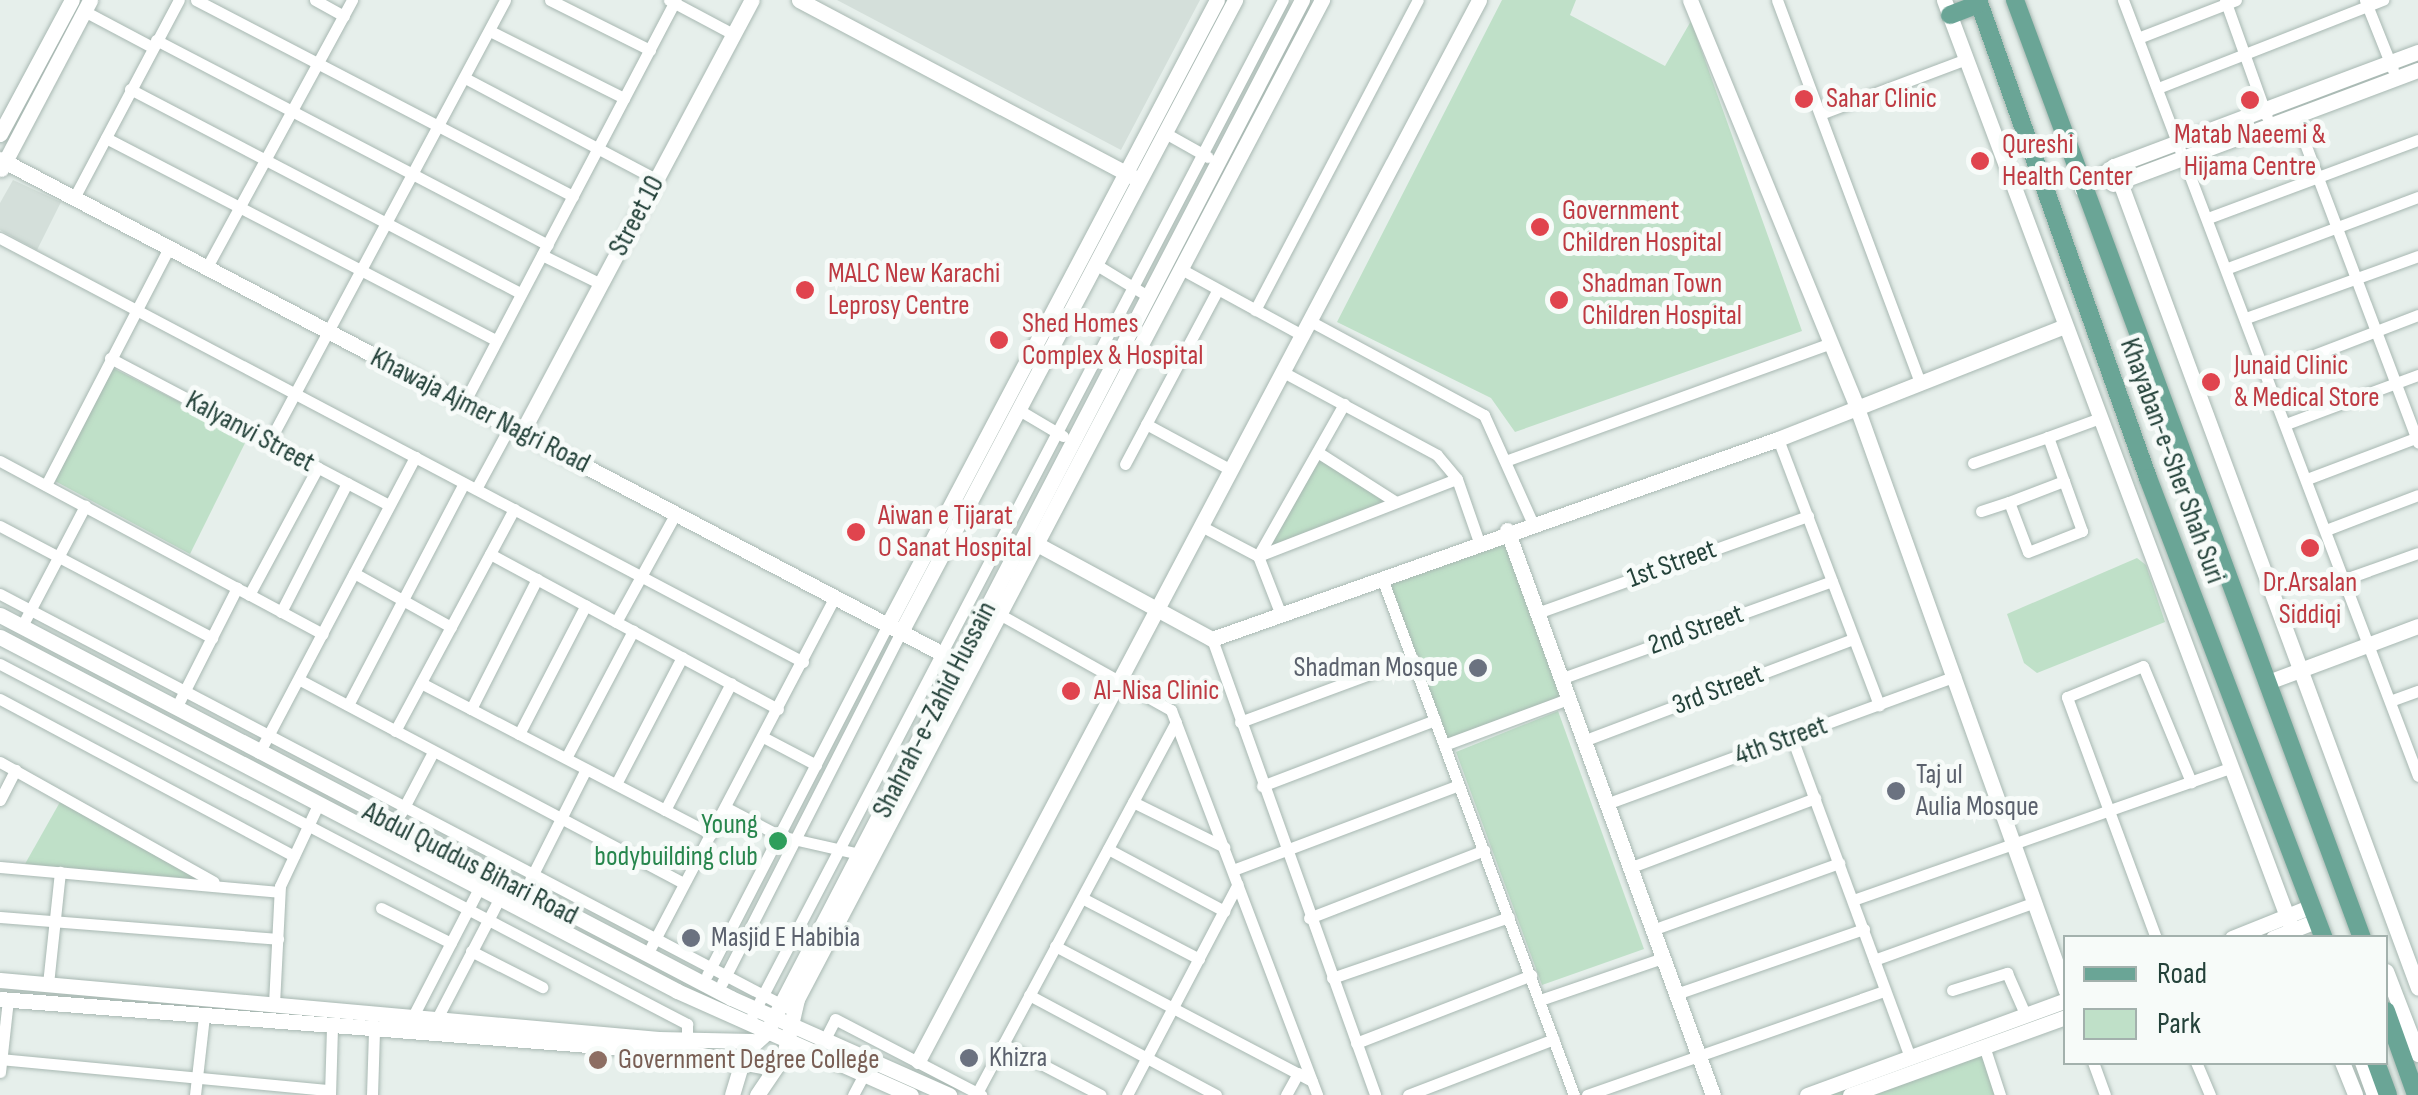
<!DOCTYPE html>
<html>
<head>
<meta charset="utf-8">
<style>
  body { margin:0 }
  #map { position:relative; width:2418px; height:1095px; overflow:hidden; background:#e6efeb; font-family:"Sofia Sans Condensed",sans-serif }
  div>[style] { position:absolute }
  [style*='--x'] { left:calc(var(--x)*1px); top:calc(var(--y)*1px); width:calc(var(--w)*1px); rotate:calc(var(--a)*1deg) }
  .built>* { inset:0; background:#d4dfda }
  .green>* { inset:0; background:#bfe0c8 }
  .roads { filter:drop-shadow(0 0 2px #a8b8b2) drop-shadow(0 0 2px #a8b8b2) }
  .street>* { height:11px; margin:-5.5px; padding:0 5.5px; transform-origin:5.5px; border-radius:5.5px; background:#fff }
  .secondary>* { height:15px; margin:-7.5px; padding:0 7.5px; transform-origin:7.5px; border-radius:7.5px; background:#fff }
  .primary>* { height:18px; margin:-9px; padding:0 9px; transform-origin:9px; border-radius:9px; background:#6aa596 }
  .dots>* { width:28px; height:28px; translate:-50% -50%; box-sizing:border-box; border:5px solid #f7fbf9; border-radius:50% }
  span { translate:-50% -50%; white-space:nowrap; text-align:center; line-height:1.15; -webkit-text-stroke:10px #f7fbf9; paint-order:stroke }
  .health-label { font-size:28px; color:#be3a42 }
  .left { translate:0 -50%; text-align:left }
  .street-label { font-size:28px; color:#24423a }
  .worship-label { font-size:28px; color:#5b616d }
  .right { translate:-100% -50%; text-align:right }
  .leisure-label { font-size:28px; color:#27864d }
  .education-label { font-size:28px; color:#785e54 }
  .legend { position:absolute; left:2063px; top:935px; width:325px; height:130px; box-sizing:border-box; background:#f7fbf9; border:2px solid #a3b1ad; margin:0; padding:12px 18px; list-style:none; font-size:30px; color:#24423a }
  .legend li { display:flex; align-items:center; gap:20px; height:50px }
  .legend b { width:50px; border:2px solid #a3b1ad }
</style>
</head>
<body>
<div id="map">
  <div class="built">
    <i style="clip-path:polygon(837px 0,1200px 0,1121px 150px)"></i>
    <i style="clip-path:polygon(13px 180px,61px 202px,37px 250px,0 230px,0 203px)"></i>
  </div>
  <div class="green">
    <i style="clip-path:polygon(1502px 0,1576px 0,1570px 15px,1665px 66px,1691px 21px,1802px 331px,1515px 432px,1491px 398px,1337px 322px)"></i>
    <i style="clip-path:polygon(113px 368px,248px 437px,190px 554px,55px 481px)"></i>
    <i style="clip-path:polygon(1319px 453px,1396px 502px,1258px 556px)"></i>
    <i style="clip-path:polygon(1507px 530px,1568px 699px,1444px 745px,1383px 581px)"></i>
    <i style="clip-path:polygon(2137px 558px,2146px 565px,2165px 622px,2037px 673px,2024px 663px,2007px 614px)"></i>
    <i style="clip-path:polygon(1558px 711px,1644px 949px,1542px 985px,1456px 752px)"></i>
    <i style="clip-path:polygon(60px 802px,206px 880px,25px 864px)"></i>
    <i style="clip-path:polygon(1979px 1032px,2000px 1095px,1807px 1095px)"></i>
  </div>
  <div class="roads">
    <div class="street">
      <i style="--x:196;--y:0;--w:425;--a:27.5"></i>
      <i style="--x:315;--y:0;--w:33;--a:29"></i>
      <i style="--x:550;--y:0;--w:112;--a:26.6"></i>
      <i style="--x:669;--y:0;--w:72;--a:28"></i>
      <i style="--x:1777;--y:0;--w:409;--a:69.5"></i>
      <i style="--x:2123;--y:0;--w:830;--a:69.19"></i>
      <i style="--x:2225;--y:0;--w:124;--a:70.3"></i>
      <i style="--x:2365;--y:0;--w:75;--a:68.2"></i>
      <i style="--x:84;--y:11;--w:77;--a:27.9"></i>
      <i style="--x:490;--y:31;--w:150;--a:26.6"></i>
      <i style="--x:2138;--y:38;--w:105;--a:-21.2"></i>
      <i style="--x:156;--y:40;--w:442;--a:27.6"></i>
      <i style="--x:465;--y:78;--w:216;--a:27.9"></i>
      <i style="--x:2158;--y:88;--w:242;--a:-21.4"></i>
      <i style="--x:130;--y:89;--w:441;--a:27.6"></i>
      <i style="--x:1820;--y:114;--w:156;--a:-20.6"></i>
      <i style="--x:2295;--y:117;--w:348;--a:69.3"></i>
      <i style="--x:1165;--y:133;--w:49;--a:29.2"></i>
      <i style="--x:106;--y:138;--w:439;--a:27.4"></i>
      <i style="--x:74;--y:198;--w:224;--a:-62.1"></i>
      <i style="--x:2208;--y:218;--w:224;--a:-20.4"></i>
      <i style="--x:0;--y:238;--w:908;--a:27.83"></i>
      <i style="--x:542;--y:255;--w:66;--a:26.2"></i>
      <i style="--x:1095;--y:264;--w:60;--a:31.3"></i>
      <i style="--x:207;--y:267;--w:304;--a:-61.5"></i>
      <i style="--x:2228;--y:268;--w:203;--a:-20.5"></i>
      <i style="--x:1181;--y:269;--w:138;--a:28.6"></i>
      <i style="--x:1255;--y:310;--w:350;--a:-62.3"></i>
      <i style="--x:2246;--y:318;--w:183;--a:-19.8"></i>
      <i style="--x:1310;--y:321;--w:198;--a:28.4"></i>
      <i style="--x:1484;--y:415;--w:117;--a:65.8"></i>
      <i style="--x:110;--y:358;--w:315;--a:27.8"></i>
      <i style="--x:1283;--y:372;--w:175;--a:28.3"></i>
      <i style="--x:1437;--y:455;--w:31;--a:50"></i>
      <i style="--x:1457;--y:479;--w:67;--a:70.8"></i>
      <i style="--x:2267;--y:373;--w:162;--a:-21"></i>
      <i style="--x:464;--y:403;--w:455;--a:-62.3"></i>
      <i style="--x:1019;--y:410;--w:51;--a:30.6"></i>
      <i style="--x:1146;--y:424;--w:97;--a:28.4"></i>
      <i style="--x:2286;--y:424;--w:141;--a:-20.4"></i>
      <i style="--x:1778;--y:439;--w:285;--a:69.2"></i>
      <i style="--x:269;--y:442;--w:501;--a:-61.9"></i>
      <i style="--x:1319;--y:453;--w:91;--a:32.5"></i>
      <i style="--x:1508;--y:460;--w:344;--a:-19.9"></i>
      <i style="--x:0;--y:461;--w:366;--a:28.2"></i>
      <i style="--x:1973;--y:463;--w:79;--a:-19.1"></i>
      <i style="--x:1125;--y:464;--w:196;--a:-62"></i>
      <i style="--x:2307;--y:479;--w:119;--a:-20.7"></i>
      <i style="--x:46;--y:485;--w:267;--a:-62.6"></i>
      <i style="--x:476;--y:489;--w:72;--a:-61.6"></i>
      <i style="--x:2009;--y:502;--w:59;--a:-20.9"></i>
      <i style="--x:1981;--y:511;--w:29;--a:-18"></i>
      <i style="--x:2009;--y:502;--w:53;--a:69.2"></i>
      <i style="--x:2028;--y:552;--w:58;--a:-21.3"></i>
      <i style="--x:2082;--y:531;--w:100;--a:-109.9"></i>
      <i style="--x:2048;--y:437;--w:55;--a:-20.1"></i>
      <i style="--x:0;--y:526;--w:240;--a:27.8"></i>
      <i style="--x:1201;--y:526;--w:64;--a:27.8"></i>
      <i style="--x:1258;--y:556;--w:213;--a:-21.2"></i>
      <i style="--x:2326;--y:530;--w:98;--a:-20.8"></i>
      <i style="--x:490;--y:554;--w:327;--a:28.3"></i>
      <i style="--x:354;--y:573;--w:111;--a:29.1"></i>
      <i style="--x:2345;--y:579;--w:77;--a:-19.6"></i>
      <i style="--x:1383;--y:581;--w:548;--a:69.62"></i>
      <i style="--x:0;--y:594;--w:890;--a:27.72"></i>
      <i style="--x:249;--y:595;--w:145;--a:-61.7"></i>
      <i style="--x:281;--y:612;--w:145;--a:-62.9"></i>
      <i style="--x:1537;--y:613;--w:288;--a:-19.7"></i>
      <i style="--x:999;--y:614;--w:197;--a:29.2"></i>
      <i style="--x:1171;--y:710;--w:412;--a:69.2"></i>
      <i style="--x:1281;--y:615;--w:63;--a:-111.3"></i>
      <i style="--x:1258;--y:556;--w:175;--a:-60.5"></i>
      <i style="--x:616;--y:622;--w:124;--a:-61.2"></i>
      <i style="--x:22;--y:626;--w:136;--a:-62.3"></i>
      <i style="--x:1212;--y:639;--w:484;--a:70.3"></i>
      <i style="--x:0;--y:664;--w:776;--a:27.66"></i>
      <i style="--x:687;--y:1024;--w:16;--a:90"></i>
      <i style="--x:1560;--y:679;--w:289;--a:-19.8"></i>
      <i style="--x:300;--y:680;--w:434;--a:27.9"></i>
      <i style="--x:421;--y:683;--w:327;--a:27.5"></i>
      <i style="--x:0;--y:699;--w:333;--a:28.1"></i>
      <i style="--x:2390;--y:701;--w:30;--a:-20"></i>
      <i style="--x:348;--y:705;--w:250;--a:-62.4"></i>
      <i style="--x:176;--y:708;--w:135;--a:-63.1"></i>
      <i style="--x:471;--y:709;--w:146;--a:-63.1"></i>
      <i style="--x:1240;--y:722;--w:184;--a:-20.3"></i>
      <i style="--x:395;--y:731;--w:252;--a:-61.8"></i>
      <i style="--x:519;--y:734;--w:145;--a:-62.6"></i>
      <i style="--x:763;--y:737;--w:60;--a:27.8"></i>
      <i style="--x:1792;--y:738;--w:340;--a:69.7"></i>
      <i style="--x:1583;--y:741;--w:289;--a:-20.7"></i>
      <i style="--x:1444;--y:745;--w:132;--a:-20.4"></i>
      <i style="--x:259;--y:753;--w:335;--a:-62.2"></i>
      <i style="--x:566;--y:758;--w:144;--a:-62.2"></i>
      <i style="--x:0;--y:762;--w:245;--a:29.3"></i>
      <i style="--x:616;--y:784;--w:143;--a:-62.5"></i>
      <i style="--x:1262;--y:786;--w:185;--a:-20.9"></i>
      <i style="--x:0;--y:800;--w:34;--a:-63"></i>
      <i style="--x:1133;--y:802;--w:102;--a:26.3"></i>
      <i style="--x:1606;--y:804;--w:372;--a:-20.1"></i>
      <i style="--x:725;--y:807;--w:62;--a:27.8"></i>
      <i style="--x:780;--y:836;--w:82;--a:12.7"></i>
      <i style="--x:665;--y:810;--w:143;--a:-62.5"></i>
      <i style="--x:401;--y:813;--w:69;--a:-62.3"></i>
      <i style="--x:1108;--y:849;--w:132;--a:28.1"></i>
      <i style="--x:0;--y:867;--w:280;--a:5.1"></i>
      <i style="--x:1629;--y:868;--w:199;--a:-20.6"></i>
      <i style="--x:1233;--y:870;--w:241;--a:-20.6"></i>
      <i style="--x:530;--y:880;--w:124;--a:-63.2"></i>
      <i style="--x:1082;--y:898;--w:132;--a:27.5"></i>
      <i style="--x:1853;--y:900;--w:402;--a:-19.3"></i>
      <i style="--x:381;--y:908;--w:78;--a:26.6"></i>
      <i style="--x:0;--y:917;--w:279;--a:4.5"></i>
      <i style="--x:1309;--y:918;--w:188;--a:-21.2"></i>
      <i style="--x:1652;--y:930;--w:199;--a:-19.7"></i>
      <i style="--x:2156;--y:938;--w:257;--a:-110.3"></i>
      <i style="--x:2067;--y:697;--w:82;--a:-22.2"></i>
      <i style="--x:2143;--y:666;--w:126;--a:67.5"></i>
      <i style="--x:1055;--y:946;--w:290;--a:27.7"></i>
      <i style="--x:651;--y:947;--w:395;--a:-62.3"></i>
      <i style="--x:471;--y:951;--w:80;--a:26.9"></i>
      <i style="--x:1874;--y:960;--w:171;--a:-19.8"></i>
      <i style="--x:707;--y:975;--w:395;--a:-62.7"></i>
      <i style="--x:1332;--y:978;--w:187;--a:-19"></i>
      <i style="--x:722;--y:983;--w:396;--a:-63"></i>
      <i style="--x:48;--y:984;--w:113;--a:-83.9"></i>
      <i style="--x:1952;--y:990;--w:58;--a:-17.2"></i>
      <i style="--x:2007;--y:973;--w:47;--a:66.2"></i>
      <i style="--x:1676;--y:994;--w:199;--a:-19.1"></i>
      <i style="--x:1029;--y:995;--w:212;--a:28.1"></i>
      <i style="--x:1540;--y:1000;--w:130;--a:-18.9"></i>
      <i style="--x:274;--y:1004;--w:118;--a:-87.1"></i>
      <i style="--x:280;--y:886;--w:89;--a:-64.9"></i>
      <i style="--x:752;--y:1016;--w:1146;--a:-62.41"></i>
      <i style="--x:411;--y:1020;--w:165;--a:-62.7"></i>
      <i style="--x:433;--y:1026;--w:160;--a:-62.5"></i>
      <i style="--x:825;--y:1039;--w:22;--a:-63"></i>
      <i style="--x:835;--y:1019;--w:165;--a:27.5"></i>
      <i style="--x:1356;--y:1043;--w:188;--a:-21.2"></i>
      <i style="--x:1003;--y:1044;--w:110;--a:27.5"></i>
      <i style="--x:1984;--y:1046;--w:52;--a:71.9"></i>
      <i style="--x:0;--y:1059;--w:331;--a:5.4"></i>
      <i style="--x:2093;--y:1062;--w:35;--a:70"></i>
      <i style="--x:2196;--y:1062;--w:36;--a:67"></i>
      <i style="--x:0;--y:1072;--w:72;--a:-83.7"></i>
      <i style="--x:977;--y:1093;--w:421;--a:-61.8"></i>
      <i style="--x:195;--y:1095;--w:80;--a:-83.5"></i>
      <i style="--x:330;--y:1095;--w:67;--a:-88.3"></i>
      <i style="--x:372;--y:1095;--w:63;--a:-88.2"></i>
      <i style="--x:853;--y:1095;--w:26;--a:-62"></i>
      <i style="--x:1127;--y:1095;--w:238;--a:-62.3"></i>
      <i style="--x:1286;--y:1095;--w:25;--a:-61"></i>
      <i style="--x:1408;--y:1095;--w:156;--a:-21"></i>
      <i style="--x:1587;--y:1095;--w:315;--a:-19.3"></i>
    </div>
    <div class="secondary">
      <i style="--x:799;--y:0;--w:377;--a:27.9"></i>
      <i style="--x:1690;--y:0;--w:441;--a:67.7"></i>
      <i style="--x:1857;--y:408;--w:619;--a:70.28"></i>
      <i style="--x:1944;--y:0;--w:1002;--a:69.48"></i>
      <i style="--x:0;--y:134;--w:152;--a:-61.8"></i>
      <i style="--x:0;--y:159;--w:1084;--a:27.7"></i>
      <i style="--x:2114;--y:166;--w:876;--a:69.7"></i>
      <i style="--x:1;--y:169;--w:191;--a:-62.2"></i>
      <i style="--x:2113;--y:184;--w:326;--a:-20.5"></i>
      <i style="--x:2082;--y:189;--w:39;--a:-36"></i>
      <i style="--x:2114;--y:166;--w:325;--a:-20.6"></i>
      <i style="--x:522;--y:432;--w:489;--a:-62"></i>
      <i style="--x:1507;--y:530;--w:601;--a:69.97"></i>
      <i style="--x:1035;--y:543;--w:201;--a:28.5"></i>
      <i style="--x:1212;--y:639;--w:600;--a:-19.46"></i>
      <i style="--x:1778;--y:439;--w:308;--a:-21.5"></i>
      <i style="--x:0;--y:615;--w:825;--a:27.65"></i>
      <i style="--x:731;--y:998;--w:239;--a:24"></i>
      <i style="--x:888;--y:624;--w:705;--a:-62.2"></i>
      <i style="--x:902;--y:630;--w:713;--a:-62.14"></i>
      <i style="--x:0;--y:637;--w:764;--a:27.6"></i>
      <i style="--x:677;--y:991;--w:256;--a:24"></i>
      <i style="--x:2268;--y:682;--w:160;--a:-20.5"></i>
      <i style="--x:2232;--y:938;--w:86;--a:-21.8"></i>
      <i style="--x:2273;--y:938;--w:48;--a:-21.8"></i>
      <i style="--x:2386;--y:971;--w:89;--a:68.9"></i>
      <i style="--x:0;--y:980;--w:661;--a:5.12"></i>
      <i style="--x:658;--y:1039;--w:94;--a:1.2"></i>
      <i style="--x:0;--y:999;--w:692;--a:4.47"></i>
      <i style="--x:690;--y:1053;--w:84;--a:10.2"></i>
      <i style="--x:918;--y:1061;--w:1200;--a:-62.13"></i>
      <i style="--x:2342;--y:1062;--w:35;--a:68"></i>
      <i style="--x:2362;--y:1062;--w:35;--a:70"></i>
      <i style="--x:732;--y:1095;--w:45;--a:-73.2"></i>
      <i style="--x:745;--y:1052;--w:28;--a:-42"></i>
      <i style="--x:766;--y:1033;--w:1164;--a:-62.58"></i>
      <i style="--x:757;--y:1095;--w:48;--a:-56"></i>
      <i style="--x:784;--y:1055;--w:57;--a:-76.9"></i>
      <i style="--x:797;--y:999;--w:1129;--a:-62.28"></i>
      <i style="--x:1807;--y:1095;--w:276;--a:-20.1"></i>
      <i style="--x:1850;--y:1095;--w:230;--a:-19.9"></i>
    </div>
    <div class="primary">
      <i style="--x:1978;--y:0;--w:507;--a:70.42"></i>
      <i style="--x:2148;--y:478;--w:493;--a:69.1"></i>
      <i style="--x:2015;--y:0;--w:1000;--a:69.7"></i>
      <i style="--x:1950;--y:15;--w:31;--a:-21"></i>
      <i style="--x:2386;--y:1011;--w:89;--a:70.3"></i>
      <i style="--x:2376;--y:1062;--w:35;--a:70"></i>
    </div>
  </div>
  <div class="dots">
    <i style="left:1804px;top:99px;background:#e0444e"></i>
    <i style="left:2250px;top:100px;background:#e0444e"></i>
    <i style="left:1980px;top:161px;background:#e0444e"></i>
    <i style="left:1540px;top:227px;background:#e0444e"></i>
    <i style="left:805px;top:290px;background:#e0444e"></i>
    <i style="left:1559px;top:300px;background:#e0444e"></i>
    <i style="left:999px;top:340px;background:#e0444e"></i>
    <i style="left:2211px;top:382px;background:#e0444e"></i>
    <i style="left:856px;top:532px;background:#e0444e"></i>
    <i style="left:2310px;top:548px;background:#e0444e"></i>
    <i style="left:1478px;top:668px;background:#6b7280"></i>
    <i style="left:1071px;top:691px;background:#e0444e"></i>
    <i style="left:1896px;top:791px;background:#6b7280"></i>
    <i style="left:778px;top:841px;background:#2e9e5b"></i>
    <i style="left:691px;top:938px;background:#6b7280"></i>
    <i style="left:969px;top:1058px;background:#6b7280"></i>
    <i style="left:598px;top:1060px;background:#8d6e63"></i>
  </div>
  <div class="health-label">
    <span class="left" style="left:1826px;top:99px">Sahar Clinic</span>
    <span style="left:2250px;top:151px">Matab Naeemi &amp;<br>Hijama Centre</span>
    <span class="left" style="left:2002px;top:161px">Qureshi<br>Health Center</span>
    <span class="left" style="left:1562px;top:227px">Government<br>Children Hospital</span>
    <span class="left" style="left:828px;top:290px">MALC New Karachi<br>Leprosy Centre</span>
    <span class="left" style="left:1582px;top:300px">Shadman Town<br>Children Hospital</span>
    <span class="left" style="left:1022px;top:340px">Shed Homes<br>Complex &amp; Hospital</span>
    <span class="left" style="left:2234px;top:382px">Junaid Clinic<br>&amp; Medical Store</span>
    <span class="left" style="left:878px;top:532px">Aiwan e Tijarat<br>O Sanat Hospital</span>
    <span style="left:2310px;top:599px">Dr.Arsalan<br>Siddiqi</span>
    <span class="left" style="left:1094px;top:691px">Al-Nisa Clinic</span>
  </div>
  <div class="street-label">
    <span style="left:637px;top:216px;rotate:-62deg">Street 10</span>
    <span style="left:480px;top:411px;rotate:27deg">Khawaja Ajmer Nagri Road</span>
    <span style="left:250px;top:432px;rotate:28deg">Kalyanvi Street</span>
    <span style="left:2172px;top:461px;rotate:70deg">Khayaban-e-Sher Shah Suri</span>
    <span style="left:1672px;top:564px;rotate:-20deg">1st Street</span>
    <span style="left:1696px;top:630px;rotate:-20deg">2nd Street</span>
    <span style="left:1718px;top:690px;rotate:-21deg">3rd Street</span>
    <span style="left:935px;top:710px;rotate:-63deg">Shahrah-e-Zahid Hussain</span>
    <span style="left:1781px;top:741px;rotate:-20deg">4th Street</span>
    <span style="left:470px;top:864px;rotate:27deg">Abdul Quddus Bihari Road</span>
  </div>
  <div class="worship-label">
    <span class="right" style="left:1458px;top:668px">Shadman Mosque</span>
    <span class="left" style="left:1916px;top:791px">Taj ul<br>Aulia Mosque</span>
    <span class="left" style="left:711px;top:938px">Masjid E Habibia</span>
    <span class="left" style="left:989px;top:1058px">Khizra</span>
  </div>
  <div class="leisure-label">
    <span class="right" style="left:758px;top:841px">Young<br>bodybuilding club</span>
  </div>
  <div class="education-label">
    <span class="left" style="left:618px;top:1060px">Government Degree College</span>
  </div>
  <ul class="legend">
  <li><b style="height:12px;background:#6aa596"></b>Road</li>
  <li><b style="height:28px;background:#bfe0c8"></b>Park</li>
  </ul>
</div>
</body>
</html>
